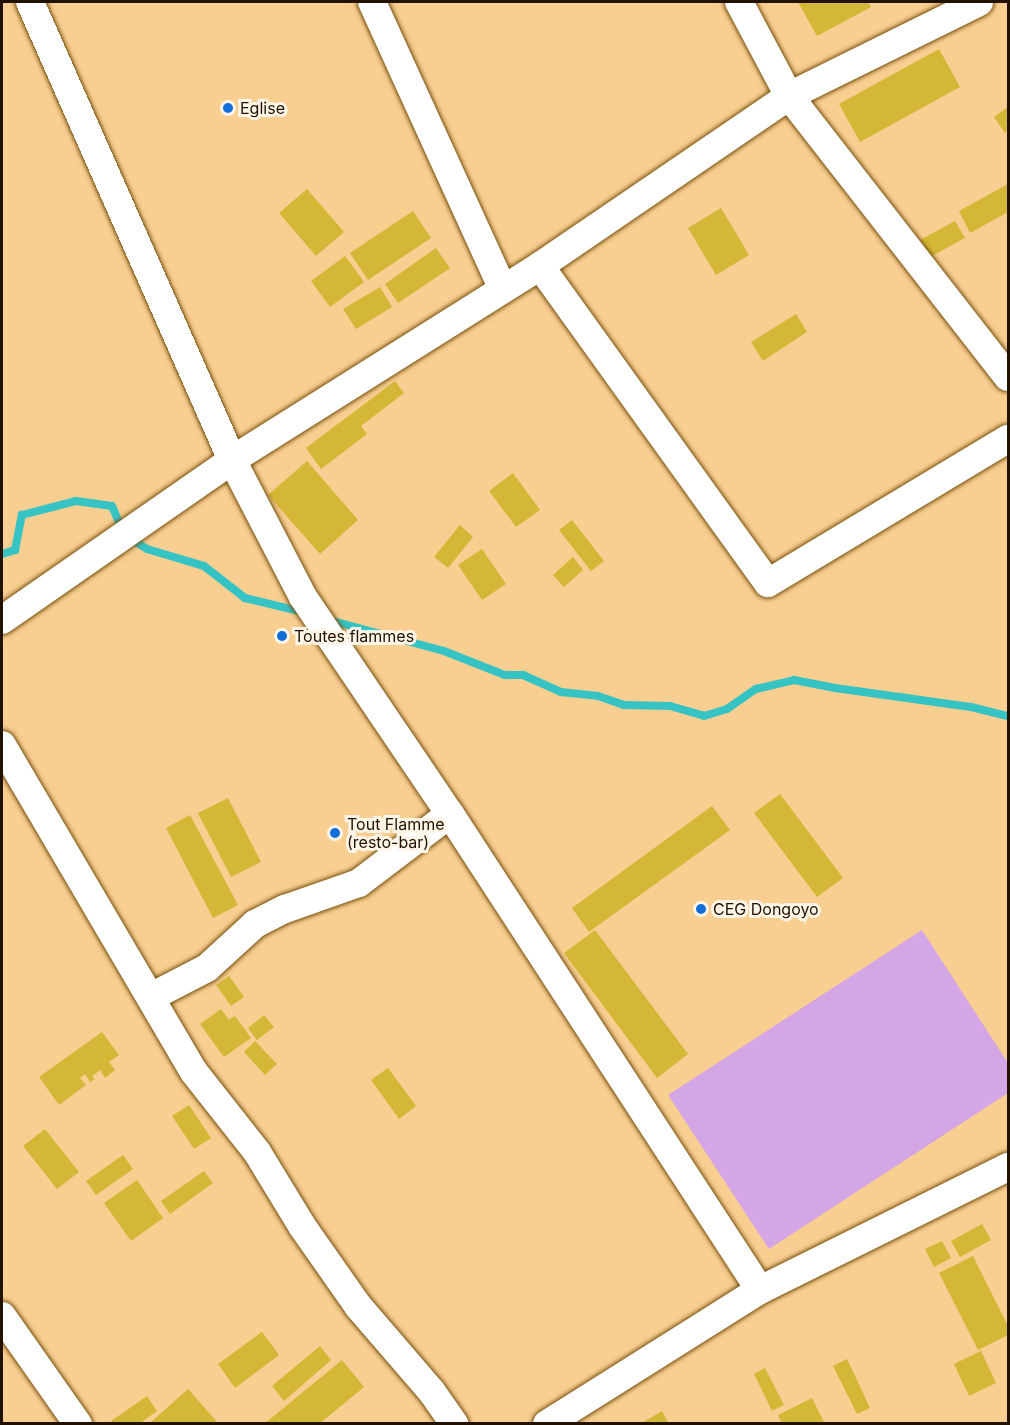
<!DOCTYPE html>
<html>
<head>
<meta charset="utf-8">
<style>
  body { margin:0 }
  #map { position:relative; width:1010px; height:1425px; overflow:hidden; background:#f9ce91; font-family:Inter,sans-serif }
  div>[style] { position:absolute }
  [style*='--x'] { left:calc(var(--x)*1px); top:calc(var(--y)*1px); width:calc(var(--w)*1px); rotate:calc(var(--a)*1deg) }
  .green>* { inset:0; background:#d3a7e5 }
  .stream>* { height:8px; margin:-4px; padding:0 4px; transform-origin:4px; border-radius:4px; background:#36c3c4 }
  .building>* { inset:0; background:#d3b736 }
  .roads { filter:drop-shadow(0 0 2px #75500c) drop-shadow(0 0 2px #75500c) }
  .street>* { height:28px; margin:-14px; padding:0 14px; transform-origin:14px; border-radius:14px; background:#fff }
  .dots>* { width:16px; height:16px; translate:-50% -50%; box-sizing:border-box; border:3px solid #fef5e9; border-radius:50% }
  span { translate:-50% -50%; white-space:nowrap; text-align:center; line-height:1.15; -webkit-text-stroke:6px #fef5e9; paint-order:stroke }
  .poi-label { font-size:16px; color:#211200 }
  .left { translate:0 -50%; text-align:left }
  .frame { position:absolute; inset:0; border:3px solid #211200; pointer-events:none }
</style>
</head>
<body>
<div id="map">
  <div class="green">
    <i style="clip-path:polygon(922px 930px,1008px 1063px,1008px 1093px,769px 1249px,668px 1095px)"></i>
  </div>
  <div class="stream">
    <i style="--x:129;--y:538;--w:21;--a:31"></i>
    <i style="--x:147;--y:549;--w:59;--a:16.6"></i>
    <i style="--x:204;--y:566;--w:52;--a:38"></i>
    <i style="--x:245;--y:598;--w:60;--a:13.6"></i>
    <i style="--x:2;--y:554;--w:14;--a:-17"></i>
    <i style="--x:15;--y:550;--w:36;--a:-79"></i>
    <i style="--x:22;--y:515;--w:56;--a:-14.5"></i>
    <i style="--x:76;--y:501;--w:36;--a:8"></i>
    <i style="--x:112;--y:506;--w:25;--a:67"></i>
    <i style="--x:329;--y:620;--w:119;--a:15.1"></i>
    <i style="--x:444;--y:651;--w:66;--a:21.5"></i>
    <i style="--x:505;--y:675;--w:18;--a:0"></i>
    <i style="--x:523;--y:675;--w:42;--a:24.1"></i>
    <i style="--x:561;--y:692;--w:37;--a:6"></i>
    <i style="--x:598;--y:696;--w:28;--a:19"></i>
    <i style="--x:624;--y:705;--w:46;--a:1.2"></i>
    <i style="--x:670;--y:706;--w:35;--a:16"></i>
    <i style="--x:704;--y:716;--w:24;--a:-17"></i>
    <i style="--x:727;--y:709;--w:35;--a:-35"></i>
    <i style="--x:756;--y:689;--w:39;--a:-13"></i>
    <i style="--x:794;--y:680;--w:42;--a:11"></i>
    <i style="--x:835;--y:688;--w:137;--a:8"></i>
    <i style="--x:971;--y:707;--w:38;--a:14"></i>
  </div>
  <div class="building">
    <i style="clip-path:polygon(798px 2px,868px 2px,871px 7px,817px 36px)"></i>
    <i style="clip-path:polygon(939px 49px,960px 87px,860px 142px,839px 104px)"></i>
    <i style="clip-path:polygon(1008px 107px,1008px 130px,1005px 133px,994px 117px)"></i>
    <i style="clip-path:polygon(1008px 184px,1008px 212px,970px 233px,959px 211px)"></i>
    <i style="clip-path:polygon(307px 189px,344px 232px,316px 256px,279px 213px)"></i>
    <i style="clip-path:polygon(721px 208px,749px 255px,716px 275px,688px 228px)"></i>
    <i style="clip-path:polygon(413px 211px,431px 238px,368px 280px,350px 253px)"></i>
    <i style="clip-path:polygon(955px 221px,965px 238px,930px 257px,920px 240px)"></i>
    <i style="clip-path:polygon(436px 248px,450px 268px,398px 303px,385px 284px)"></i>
    <i style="clip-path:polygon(345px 256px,364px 282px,330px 307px,311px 281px)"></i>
    <i style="clip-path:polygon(380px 287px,392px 307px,356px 329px,343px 309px)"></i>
    <i style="clip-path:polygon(796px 314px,807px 332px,763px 361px,751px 342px)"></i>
    <i style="clip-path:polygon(395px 381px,404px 393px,361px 426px,367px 434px,321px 469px,306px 448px)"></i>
    <i style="clip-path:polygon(307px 461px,358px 520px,320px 554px,268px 495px)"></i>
    <i style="clip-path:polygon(513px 473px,540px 510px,516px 527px,489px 491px)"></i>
    <i style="clip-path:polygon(572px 520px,604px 561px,591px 571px,559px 530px)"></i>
    <i style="clip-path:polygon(460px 525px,473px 537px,448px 568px,434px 557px)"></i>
    <i style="clip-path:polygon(482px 549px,506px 584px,482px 600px,458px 565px)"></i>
    <i style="clip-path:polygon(573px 557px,583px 570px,564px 587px,553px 575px)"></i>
    <i style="clip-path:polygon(780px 794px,843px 878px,817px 897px,754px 813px)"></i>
    <i style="clip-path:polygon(228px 798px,261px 862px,231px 877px,198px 813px)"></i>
    <i style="clip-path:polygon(712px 806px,730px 830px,589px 932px,572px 908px)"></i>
    <i style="clip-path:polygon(190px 815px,238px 905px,213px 918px,166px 828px)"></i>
    <i style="clip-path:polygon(595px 930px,688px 1054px,657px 1078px,564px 953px)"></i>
    <i style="clip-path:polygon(229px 976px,244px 997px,231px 1006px,216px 985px)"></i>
    <i style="clip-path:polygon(221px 1009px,229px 1020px,235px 1016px,251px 1038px,224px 1057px,200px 1024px)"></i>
    <i style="clip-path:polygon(264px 1015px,274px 1027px,257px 1040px,248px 1028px)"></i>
    <i style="clip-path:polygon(102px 1032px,119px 1055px,109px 1062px,115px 1070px,105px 1078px,100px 1070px,92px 1076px,95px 1079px,90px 1082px,85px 1074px,80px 1078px,86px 1085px,59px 1105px,39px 1077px)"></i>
    <i style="clip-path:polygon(255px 1041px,277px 1064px,265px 1075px,244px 1052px)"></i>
    <i style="clip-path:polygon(388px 1068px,416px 1106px,399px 1119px,371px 1080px)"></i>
    <i style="clip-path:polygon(189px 1105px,211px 1138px,194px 1149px,172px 1116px)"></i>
    <i style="clip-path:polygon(45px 1129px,79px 1172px,57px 1189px,23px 1146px)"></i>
    <i style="clip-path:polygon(123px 1155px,133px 1169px,96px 1195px,86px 1181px)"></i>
    <i style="clip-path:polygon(204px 1171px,213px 1183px,170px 1214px,161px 1201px)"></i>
    <i style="clip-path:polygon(137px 1180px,163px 1218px,131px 1241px,104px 1203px)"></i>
    <i style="clip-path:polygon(982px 1224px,991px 1240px,960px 1257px,951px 1241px)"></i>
    <i style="clip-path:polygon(942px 1241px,951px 1258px,934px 1267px,925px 1249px)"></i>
    <i style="clip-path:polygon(973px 1256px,1008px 1326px,1008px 1335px,978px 1350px,939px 1273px)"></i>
    <i style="clip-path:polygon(262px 1332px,279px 1355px,235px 1388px,218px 1364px)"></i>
    <i style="clip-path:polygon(320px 1346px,331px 1360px,284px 1401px,272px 1386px)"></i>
    <i style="clip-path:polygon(981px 1351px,996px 1383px,969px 1396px,954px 1364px)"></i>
    <i style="clip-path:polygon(847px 1359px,870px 1408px,857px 1414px,833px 1366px)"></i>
    <i style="clip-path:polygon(342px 1360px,364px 1387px,319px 1424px,264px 1424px)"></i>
    <i style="clip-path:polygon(765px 1368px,784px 1405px,772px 1411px,754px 1374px)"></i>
    <i style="clip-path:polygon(188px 1389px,219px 1424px,149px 1424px)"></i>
    <i style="clip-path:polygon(147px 1396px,157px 1411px,139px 1424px,113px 1424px,111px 1421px)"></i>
    <i style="clip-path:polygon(812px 1398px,825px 1424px,782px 1424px,778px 1415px)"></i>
    <i style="clip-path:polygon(662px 1411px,669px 1424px,640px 1424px)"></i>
  </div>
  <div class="roads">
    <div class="street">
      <i style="--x:30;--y:2;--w:501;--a:66.2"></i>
      <i style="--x:232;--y:460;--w:154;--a:62.6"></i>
      <i style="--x:303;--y:597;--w:262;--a:55.9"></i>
      <i style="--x:450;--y:814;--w:568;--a:56.93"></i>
      <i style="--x:372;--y:2;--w:315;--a:65.5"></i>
      <i style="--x:739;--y:2;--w:106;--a:62"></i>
      <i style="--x:789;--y:96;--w:356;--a:52.1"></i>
      <i style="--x:540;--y:266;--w:390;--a:54.3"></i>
      <i style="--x:768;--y:583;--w:280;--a:-31"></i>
      <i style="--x:2;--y:620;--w:280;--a:-34.8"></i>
      <i style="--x:232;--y:460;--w:364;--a:-32.2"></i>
      <i style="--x:540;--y:266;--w:301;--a:-34.3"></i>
      <i style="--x:789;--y:96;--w:212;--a:-26.3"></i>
      <i style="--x:2;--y:745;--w:379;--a:59.6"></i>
      <i style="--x:194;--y:1072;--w:102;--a:51.8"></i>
      <i style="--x:257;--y:1152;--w:87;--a:58.7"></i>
      <i style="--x:302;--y:1226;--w:98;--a:55"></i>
      <i style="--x:358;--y:1306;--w:113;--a:49.3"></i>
      <i style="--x:432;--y:1392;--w:39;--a:55"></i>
      <i style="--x:151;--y:997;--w:63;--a:-27.4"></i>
      <i style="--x:207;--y:968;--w:65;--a:-42.5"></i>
      <i style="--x:255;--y:924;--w:34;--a:-27"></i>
      <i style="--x:285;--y:909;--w:78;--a:-19.4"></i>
      <i style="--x:359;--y:883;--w:114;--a:-37.2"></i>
      <i style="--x:2;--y:1316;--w:132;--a:54.9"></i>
      <i style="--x:547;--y:1424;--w:252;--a:-32.2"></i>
      <i style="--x:760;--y:1290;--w:277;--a:-26.4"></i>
    </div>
  </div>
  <div class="dots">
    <i style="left:228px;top:108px;background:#126fd8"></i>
    <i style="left:282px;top:636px;background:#126fd8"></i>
    <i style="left:335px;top:833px;background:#126fd8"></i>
    <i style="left:701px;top:909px;background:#126fd8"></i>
  </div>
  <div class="poi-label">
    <span class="left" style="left:240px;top:108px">Eglise</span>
    <span class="left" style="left:294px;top:636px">Toutes flammes</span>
    <span class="left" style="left:347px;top:833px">Tout Flamme<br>(resto-bar)</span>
    <span class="left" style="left:713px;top:909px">CEG Dongoyo</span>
  </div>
  <div class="frame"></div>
</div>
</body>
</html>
